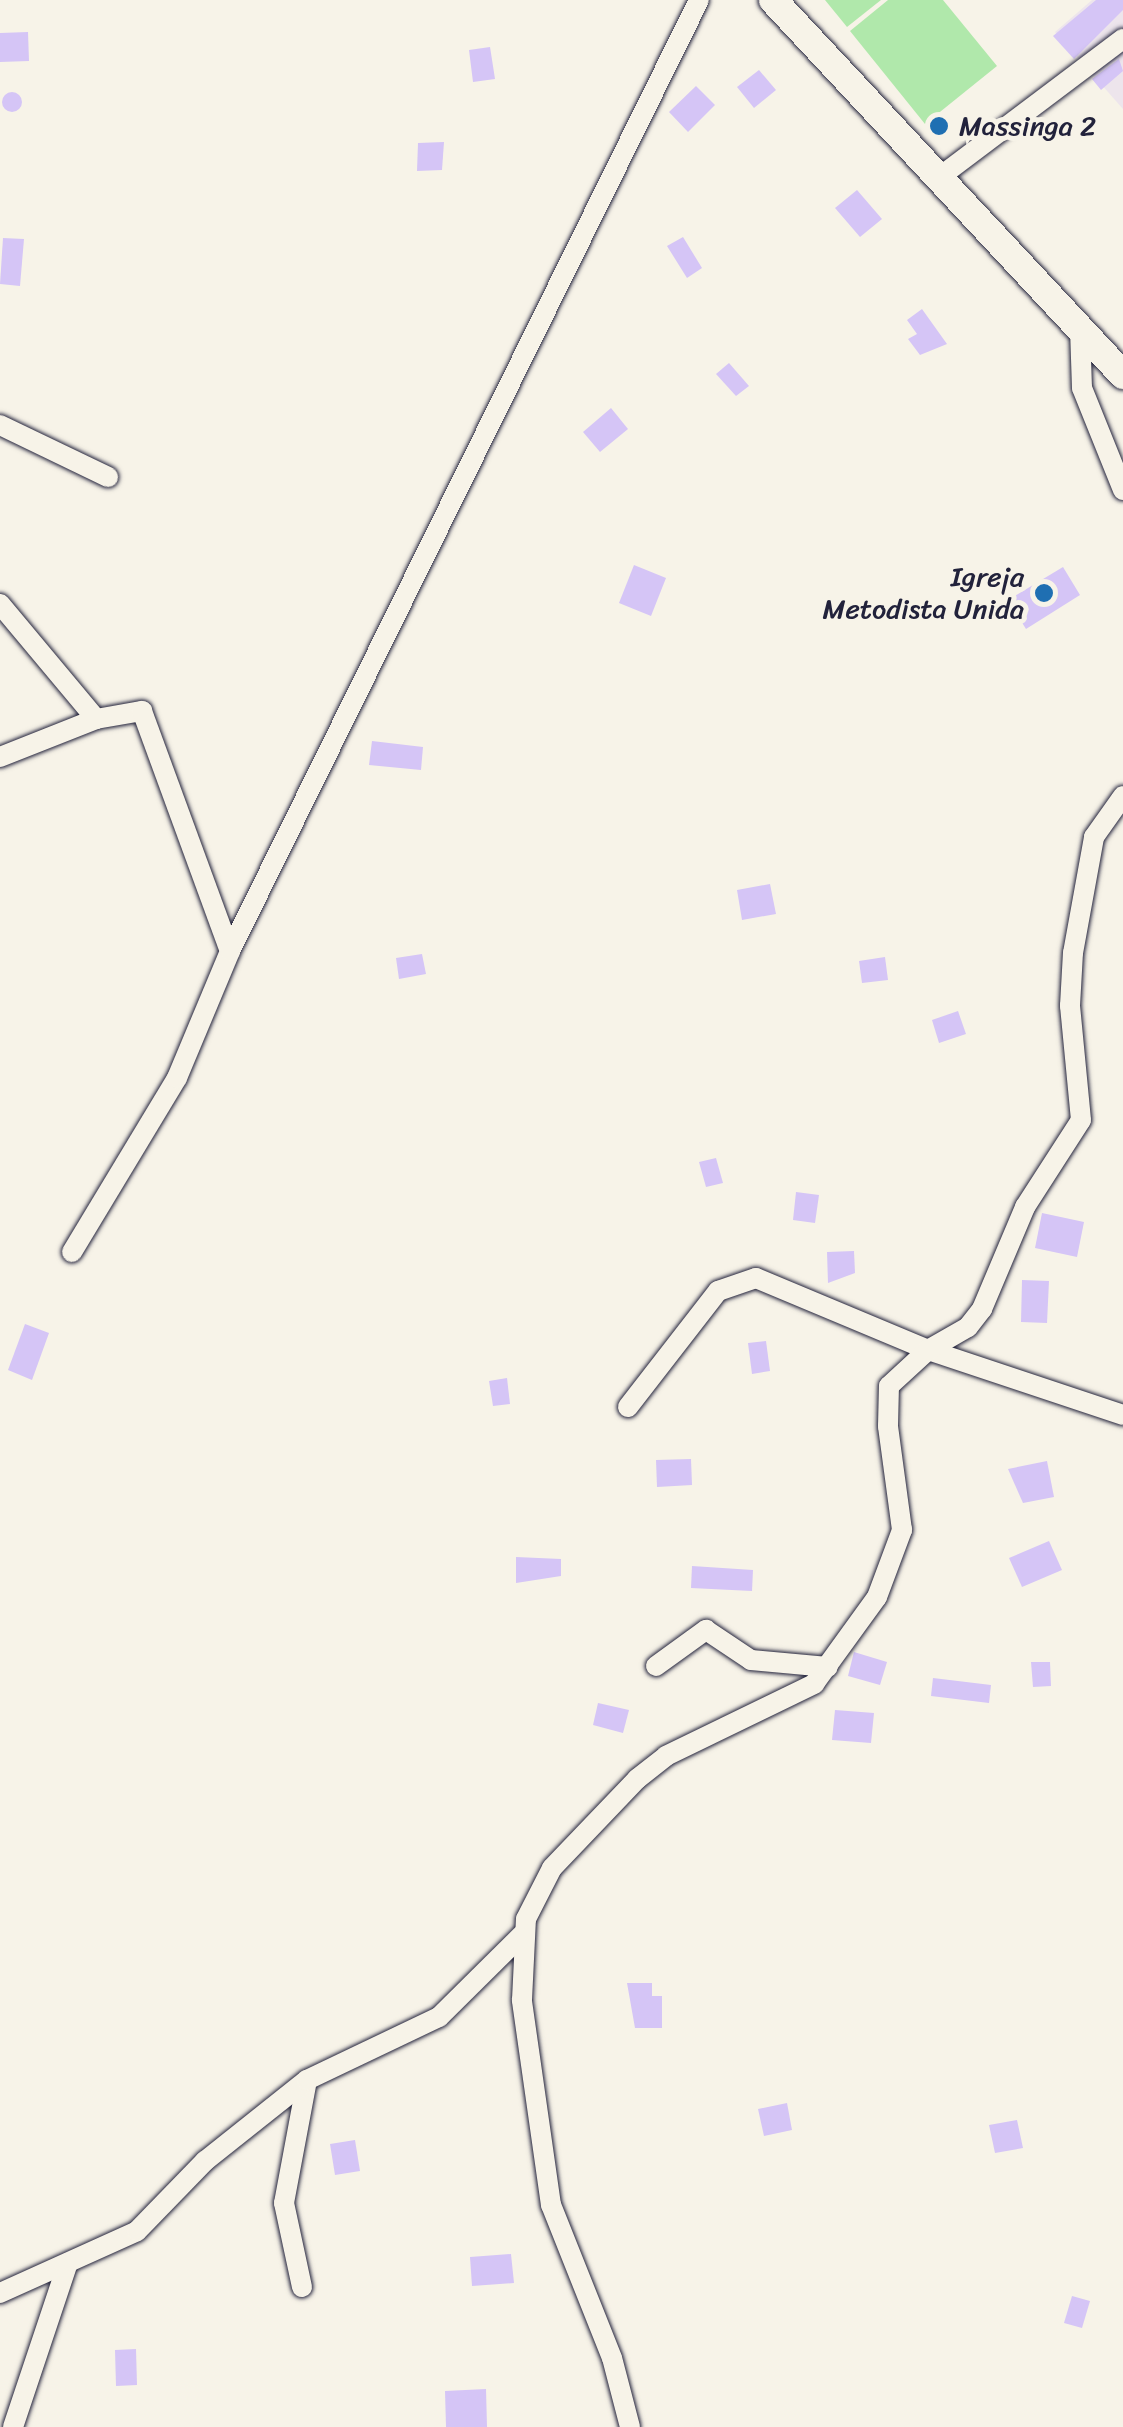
<!DOCTYPE html>
<html>
<head>
<meta charset="utf-8">
<style>
  body { margin:0 }
  #map { position:relative; width:1123px; height:2427px; overflow:hidden; background:#f7f3e8; font-family:Sriracha,sans-serif }
  div>[style] { position:absolute }
  [style*='--x'] { left:calc(var(--x)*1px); top:calc(var(--y)*1px); width:calc(var(--w)*1px); rotate:calc(var(--a)*1deg) }
  .built>* { inset:0; background:#ede5ec }
  .green>* { inset:0; background:#b0e8ab }
  .building>* { inset:0; background:#d5c5f6 }
  .round { border-radius:50% }
  .roads { filter:drop-shadow(0 0 2px #22223b) drop-shadow(0 0 2px #22223b) }
  .minor>* { height:20px; margin:-10px; padding:0 10px; transform-origin:10px; border-radius:10px; background:#f7f3e8 }
  .tertiary>* { height:28px; margin:-14px; padding:0 14px; transform-origin:14px; border-radius:14px; background:#f7f3e8 }
  .dots>* { width:28px; height:28px; translate:-50% -50%; box-sizing:border-box; border:5px solid #f7f3e8; border-radius:50% }
  span { translate:-50% -50%; white-space:nowrap; text-align:center; line-height:1.15; -webkit-text-stroke:10px #f7f3e8; paint-order:stroke }
  .poi-label { font-size:28px; color:#22223b }
  .left { translate:0 -50%; text-align:left }
  .right { translate:-100% -50%; text-align:right }
</style>
</head>
<body>
<div id="map">
  <div class="built">
    <i style="clip-path:polygon(1092px 0,1123px 0,1123px 109px,1055px 32px)"></i>
  </div>
  <div class="green">
    <i style="clip-path:polygon(825px 0,881px 0,847px 27px)"></i>
    <i style="clip-path:polygon(888px 0,943px 0,997px 66px,925px 124px,850px 31px)"></i>
  </div>
  <div class="building">
    <i style="clip-path:polygon(1096px 0,1123px 0,1123px 10px,1074px 59px,1053px 36px)"></i>
    <i style="clip-path:polygon(28px 32px,29px 61px,0 62px,0 33px)"></i>
    <i style="clip-path:polygon(490px 47px,495px 79px,473px 82px,469px 50px)"></i>
    <i style="clip-path:polygon(1119px 59px,1123px 71px,1101px 90px,1092px 79px)"></i>
    <i style="clip-path:polygon(759px 70px,776px 90px,754px 108px,737px 87px)"></i>
    <i style="clip-path:polygon(696px 86px,715px 105px,688px 132px,669px 112px)"></i>
    <i class="round" style="left:2px;top:92px;width:20px;height:20px"></i>
    <i style="clip-path:polygon(444px 142px,442px 170px,417px 171px,418px 143px)"></i>
    <i style="clip-path:polygon(857px 190px,882px 219px,860px 237px,835px 208px)"></i>
    <i style="clip-path:polygon(683px 237px,702px 268px,687px 278px,667px 246px)"></i>
    <i style="clip-path:polygon(3px 238px,24px 239px,20px 286px,0 284px)"></i>
    <i style="clip-path:polygon(922px 309px,947px 344px,920px 355px,908px 339px,917px 334px,907px 320px)"></i>
    <i style="clip-path:polygon(729px 363px,749px 386px,736px 396px,716px 374px)"></i>
    <i style="clip-path:polygon(611px 408px,628px 429px,600px 452px,583px 432px)"></i>
    <i style="clip-path:polygon(634px 565px,666px 578px,651px 616px,619px 603px)"></i>
    <i style="clip-path:polygon(1063px 567px,1080px 595px,1026px 629px,1008px 600px)"></i>
    <i style="clip-path:polygon(372px 741px,423px 747px,421px 770px,369px 765px)"></i>
    <i style="clip-path:polygon(770px 884px,776px 914px,742px 920px,737px 890px)"></i>
    <i style="clip-path:polygon(422px 954px,426px 974px,399px 979px,396px 958px)"></i>
    <i style="clip-path:polygon(885px 957px,888px 980px,862px 983px,859px 961px)"></i>
    <i style="clip-path:polygon(958px 1011px,966px 1034px,939px 1043px,932px 1020px)"></i>
    <i style="clip-path:polygon(716px 1158px,723px 1183px,706px 1187px,699px 1162px)"></i>
    <i style="clip-path:polygon(796px 1192px,819px 1195px,815px 1223px,793px 1220px)"></i>
    <i style="clip-path:polygon(1042px 1213px,1084px 1222px,1077px 1257px,1035px 1248px)"></i>
    <i style="clip-path:polygon(854px 1251px,855px 1273px,828px 1283px,827px 1252px)"></i>
    <i style="clip-path:polygon(1022px 1280px,1049px 1281px,1047px 1323px,1021px 1322px)"></i>
    <i style="clip-path:polygon(25px 1324px,49px 1333px,32px 1380px,8px 1370px)"></i>
    <i style="clip-path:polygon(766px 1341px,770px 1371px,752px 1374px,748px 1343px)"></i>
    <i style="clip-path:polygon(507px 1378px,510px 1404px,493px 1406px,489px 1381px)"></i>
    <i style="clip-path:polygon(691px 1459px,692px 1485px,657px 1487px,656px 1460px)"></i>
    <i style="clip-path:polygon(1047px 1461px,1054px 1497px,1023px 1503px,1008px 1469px)"></i>
    <i style="clip-path:polygon(1049px 1541px,1062px 1570px,1022px 1587px,1009px 1558px)"></i>
    <i style="clip-path:polygon(516px 1557px,561px 1559px,561px 1576px,516px 1583px)"></i>
    <i style="clip-path:polygon(692px 1566px,753px 1570px,752px 1591px,691px 1588px)"></i>
    <i style="clip-path:polygon(854px 1652px,887px 1662px,880px 1685px,848px 1676px)"></i>
    <i style="clip-path:polygon(1031px 1662px,1050px 1662px,1051px 1686px,1033px 1687px)"></i>
    <i style="clip-path:polygon(933px 1678px,991px 1685px,989px 1703px,931px 1696px)"></i>
    <i style="clip-path:polygon(598px 1703px,629px 1710px,623px 1733px,593px 1725px)"></i>
    <i style="clip-path:polygon(835px 1710px,874px 1713px,871px 1743px,832px 1740px)"></i>
    <i style="clip-path:polygon(627px 1983px,652px 1983px,652px 1996px,662px 1996px,662px 2028px,635px 2028px)"></i>
    <i style="clip-path:polygon(787px 2103px,792px 2130px,764px 2136px,758px 2109px)"></i>
    <i style="clip-path:polygon(1017px 2120px,1023px 2148px,995px 2153px,989px 2125px)"></i>
    <i style="clip-path:polygon(355px 2140px,360px 2171px,335px 2175px,330px 2144px)"></i>
    <i style="clip-path:polygon(511px 2254px,514px 2283px,472px 2286px,470px 2257px)"></i>
    <i style="clip-path:polygon(1072px 2296px,1090px 2301px,1082px 2328px,1064px 2323px)"></i>
    <i style="clip-path:polygon(136px 2349px,137px 2385px,116px 2386px,115px 2350px)"></i>
    <i style="clip-path:polygon(486px 2389px,487px 2427px,446px 2427px,445px 2391px)"></i>
  </div>
  <div class="roads">
    <div class="minor">
      <i style="--x:941;--y:176;--w:228;--a:-37"></i>
      <i style="--x:1080;--y:328;--w:60;--a:88.1"></i>
      <i style="--x:1082;--y:388;--w:110;--a:68.1"></i>
      <i style="--x:0;--y:425;--w:120;--a:25.7"></i>
      <i style="--x:0;--y:604;--w:150;--a:50.1"></i>
      <i style="--x:0;--y:757;--w:103;--a:-21.6"></i>
      <i style="--x:96;--y:719;--w:47;--a:-9.9"></i>
      <i style="--x:142;--y:711;--w:256;--a:69.9"></i>
      <i style="--x:72;--y:1252;--w:203;--a:-58.9"></i>
      <i style="--x:177;--y:1078;--w:138;--a:-67.3"></i>
      <i style="--x:230;--y:951;--w:1060;--a:-63.75"></i>
      <i style="--x:628;--y:1407;--w:147;--a:-52.2"></i>
      <i style="--x:718;--y:1291;--w:40;--a:-18.9"></i>
      <i style="--x:756;--y:1278;--w:186;--a:22.7"></i>
      <i style="--x:928;--y:1350;--w:206;--a:18.4"></i>
      <i style="--x:656;--y:1666;--w:62;--a:-35.8"></i>
      <i style="--x:706;--y:1630;--w:54;--a:33.7"></i>
      <i style="--x:751;--y:1660;--w:77;--a:5.2"></i>
      <i style="--x:302;--y:2287;--w:86;--a:-102.1"></i>
      <i style="--x:284;--y:2203;--w:125;--a:-79.4"></i>
      <i style="--x:0;--y:2293;--w:150;--a:-24.3"></i>
      <i style="--x:137;--y:2231;--w:98;--a:-45.8"></i>
      <i style="--x:205;--y:2161;--w:130;--a:-38.5"></i>
      <i style="--x:307;--y:2080;--w:146;--a:-25.5"></i>
      <i style="--x:439;--y:2017;--w:117;--a:-44.7"></i>
      <i style="--x:13;--y:2427;--w:173;--a:-71.5"></i>
      <i style="--x:630;--y:2427;--w:71;--a:-104.6"></i>
      <i style="--x:612;--y:2358;--w:165;--a:-111.7"></i>
      <i style="--x:551;--y:2205;--w:207;--a:-98.1"></i>
      <i style="--x:522;--y:2000;--w:81;--a:-87.2"></i>
      <i style="--x:526;--y:1919;--w:57;--a:-63"></i>
      <i style="--x:552;--y:1868;--w:123;--a:-46.3"></i>
      <i style="--x:637;--y:1779;--w:37;--a:-38"></i>
      <i style="--x:666;--y:1756;--w:165;--a:-25.9"></i>
      <i style="--x:814;--y:1684;--w:107;--a:-54.1"></i>
      <i style="--x:877;--y:1597;--w:72;--a:-69.5"></i>
      <i style="--x:902;--y:1530;--w:105;--a:-97.7"></i>
      <i style="--x:888;--y:1426;--w:40;--a:-88.6"></i>
      <i style="--x:889;--y:1386;--w:53;--a:-42.7"></i>
      <i style="--x:928;--y:1350;--w:46;--a:-29.9"></i>
      <i style="--x:968;--y:1327;--w:23;--a:-52"></i>
      <i style="--x:982;--y:1309;--w:111;--a:-67.1"></i>
      <i style="--x:1025;--y:1207;--w:103;--a:-57.2"></i>
      <i style="--x:1081;--y:1120;--w:115;--a:-95.5"></i>
      <i style="--x:1070;--y:1006;--w:53;--a:-86.8"></i>
      <i style="--x:1073;--y:953;--w:118;--a:-79.7"></i>
      <i style="--x:1094;--y:837;--w:50;--a:-54.7"></i>
    </div>
    <div class="tertiary">
      <i style="--x:773;--y:0;--w:513;--a:46.97"></i>
    </div>
  </div>
  <div class="dots">
    <i style="left:939px;top:126px;background:#1f6fb2"></i>
    <i style="left:1044px;top:593px;background:#1f6fb2"></i>
  </div>
  <div class="poi-label">
    <span class="left" style="left:959px;top:126px">Massinga 2</span>
    <span class="right" style="left:1024px;top:593px">Igreja<br>Metodista Unida</span>
  </div>
</div>
</body>
</html>
